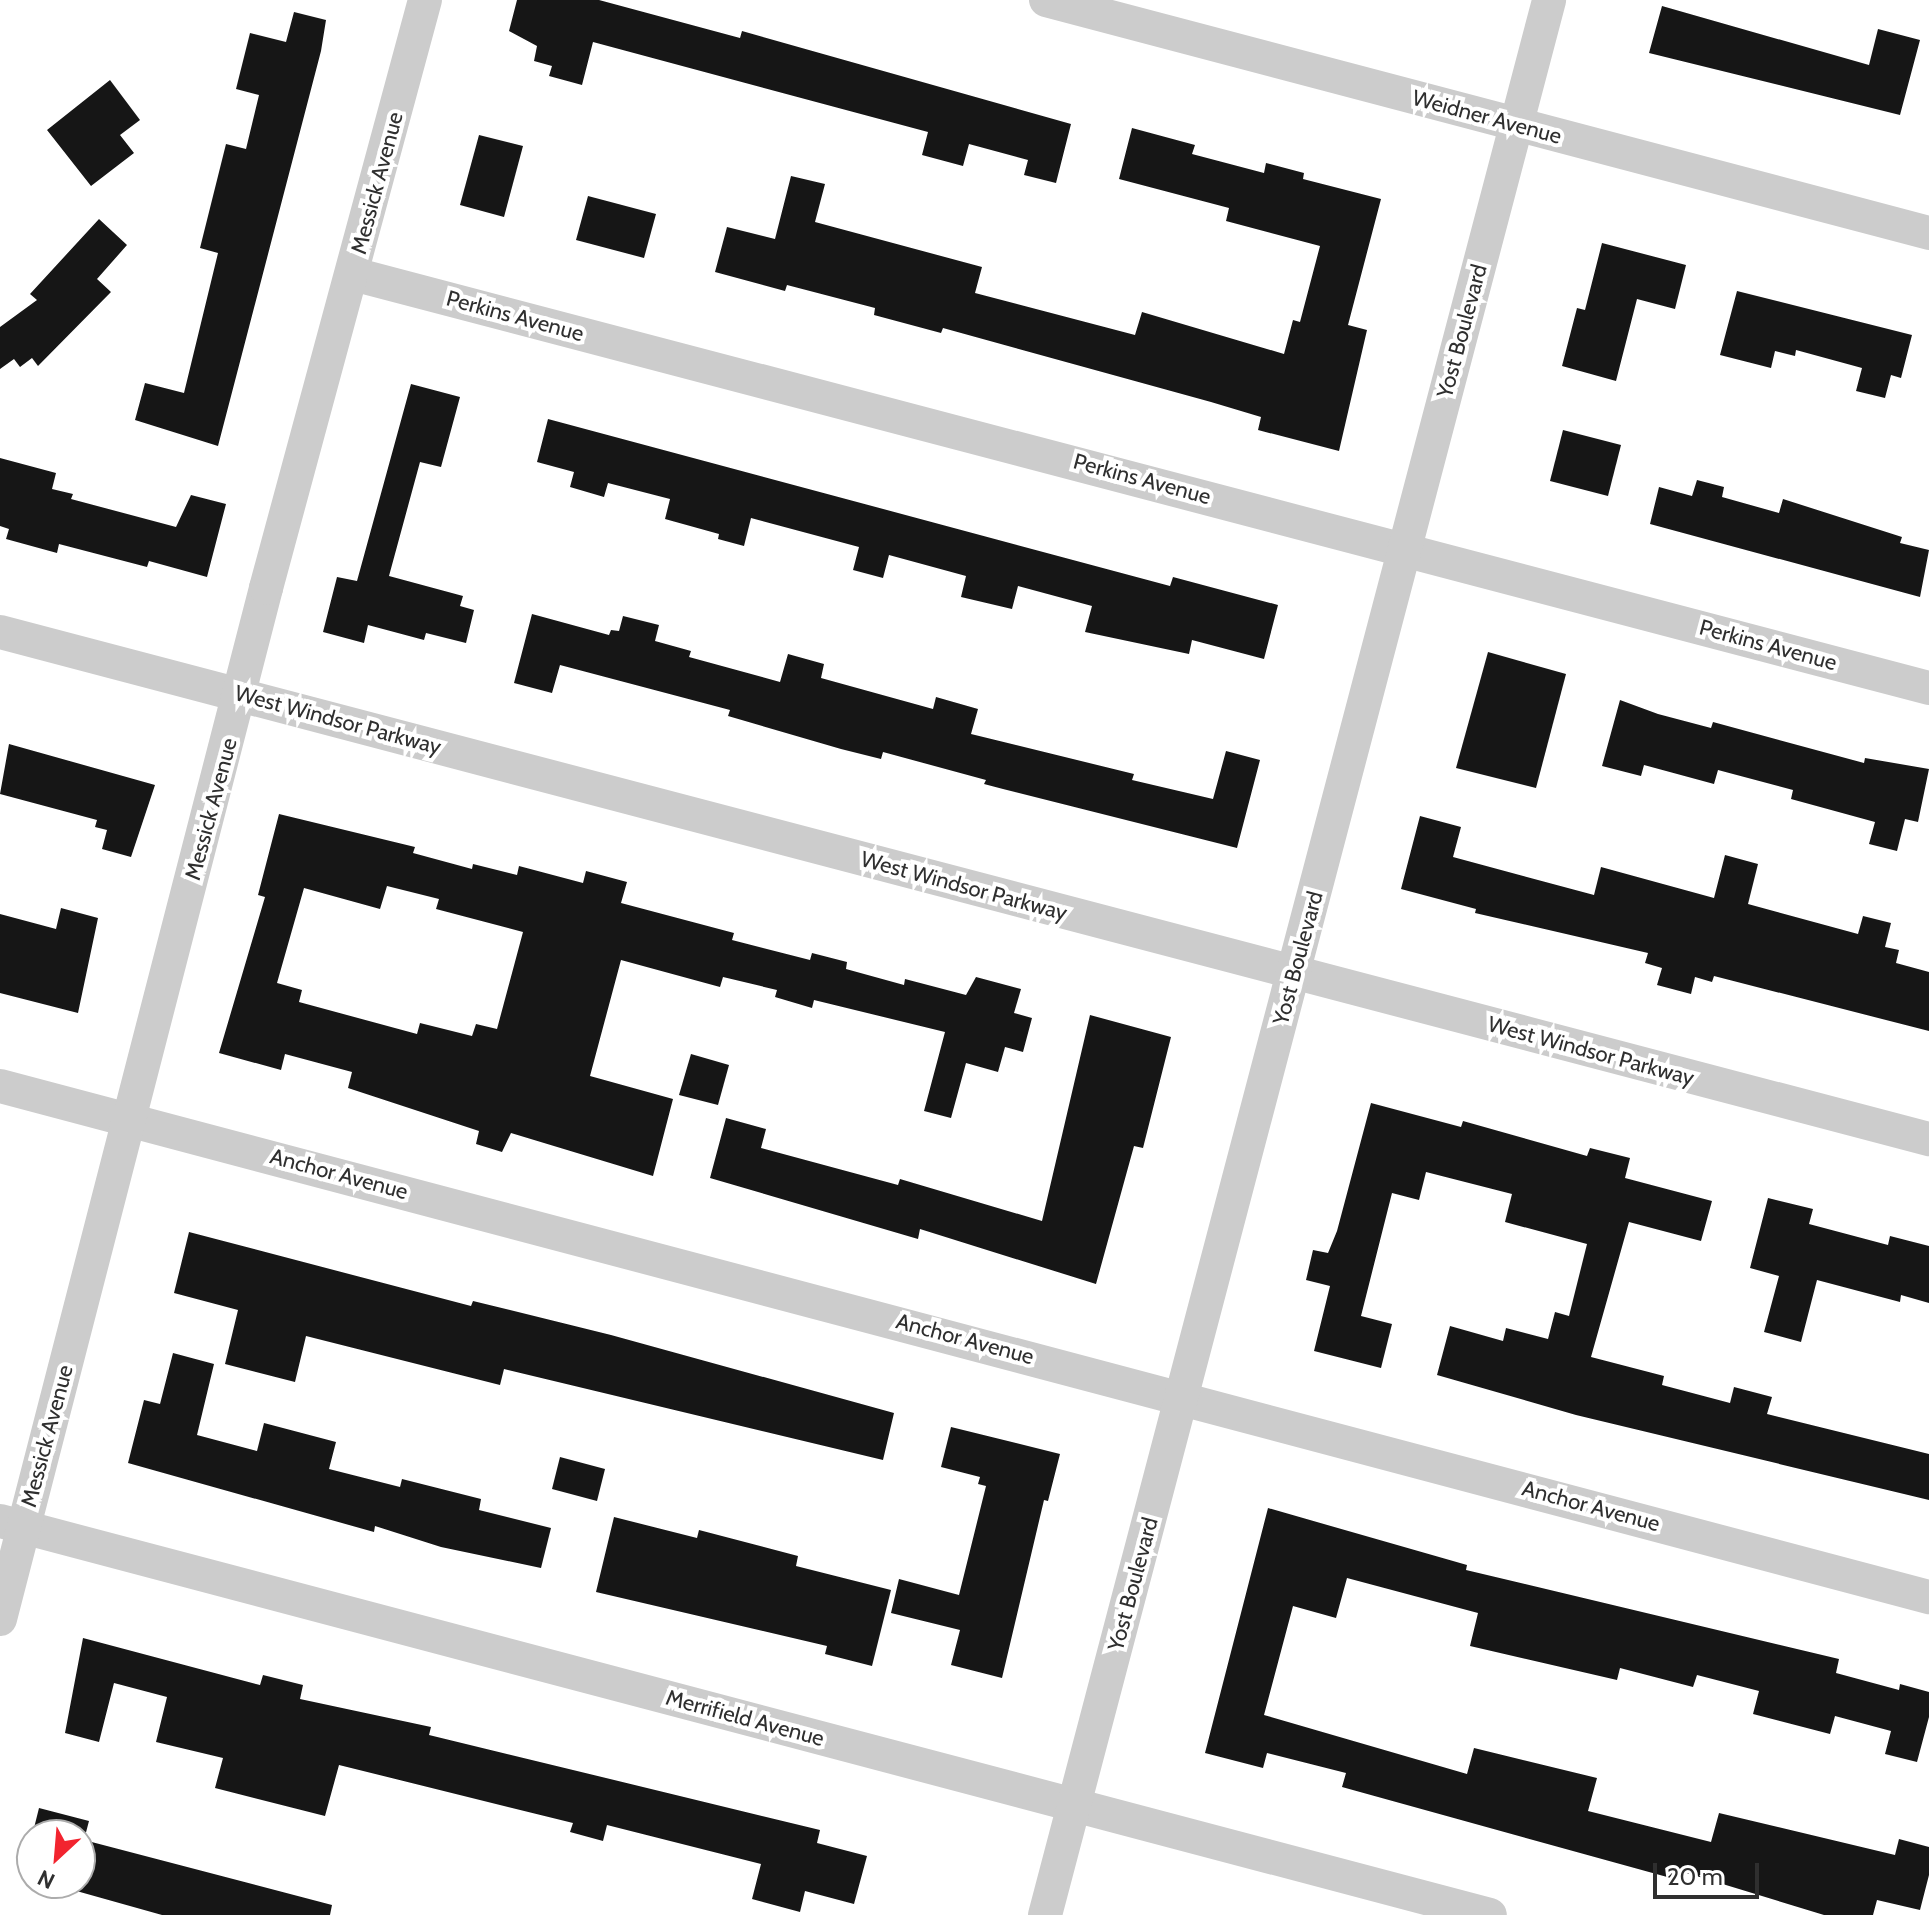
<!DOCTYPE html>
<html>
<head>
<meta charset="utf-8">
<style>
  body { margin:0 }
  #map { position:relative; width:1929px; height:1915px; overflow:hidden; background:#fff; font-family:Cabin,sans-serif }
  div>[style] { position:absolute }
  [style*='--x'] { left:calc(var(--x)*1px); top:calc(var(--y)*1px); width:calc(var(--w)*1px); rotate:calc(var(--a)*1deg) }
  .building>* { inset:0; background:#161616 }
  .minor>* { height:34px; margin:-17px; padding:0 17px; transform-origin:17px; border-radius:17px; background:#ccc }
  span { translate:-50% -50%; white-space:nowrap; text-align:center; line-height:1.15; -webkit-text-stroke:8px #fff; paint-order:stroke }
  .street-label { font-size:22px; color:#2f2f2f }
  .north { position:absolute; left:16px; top:1819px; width:80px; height:80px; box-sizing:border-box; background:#fff; border:2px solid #acacac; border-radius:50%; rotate:206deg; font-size:22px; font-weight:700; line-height:32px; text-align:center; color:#2f2f2f }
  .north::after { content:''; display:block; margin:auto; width:28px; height:36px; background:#f2242f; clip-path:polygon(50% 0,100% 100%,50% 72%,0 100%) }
  .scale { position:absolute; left:1653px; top:1863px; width:106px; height:36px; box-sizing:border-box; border:4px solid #2f2f2f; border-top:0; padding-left:10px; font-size:24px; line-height:28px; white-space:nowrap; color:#2f2f2f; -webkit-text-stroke:6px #fff; paint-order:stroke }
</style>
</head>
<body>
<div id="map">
  <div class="building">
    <i style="clip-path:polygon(517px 0,599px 0,740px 38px,742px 31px,1071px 124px,1056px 183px,1024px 175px,1028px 160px,969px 144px,963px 166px,922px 155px,928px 132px,593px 42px,582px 85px,549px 76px,552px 66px,534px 61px,537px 46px,509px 31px)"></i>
    <i style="clip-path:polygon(1662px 6px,1869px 65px,1878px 29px,1920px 40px,1900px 115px,1649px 53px)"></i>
    <i style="clip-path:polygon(294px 12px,326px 20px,321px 51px,218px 446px,135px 420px,145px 383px,184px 393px,218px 253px,200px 248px,226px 144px,246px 149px,259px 95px,236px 89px,250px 33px,286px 42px)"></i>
    <i style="clip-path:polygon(110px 80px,140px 120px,120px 135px,134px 153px,91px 186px,47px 130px)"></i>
    <i style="clip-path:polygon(1132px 128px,1195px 145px,1192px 154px,1264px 173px,1266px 163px,1304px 173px,1303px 179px,1381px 199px,1348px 325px,1367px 330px,1339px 451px,1258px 430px,1261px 417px,1211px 402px,943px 328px,941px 333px,874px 315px,875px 308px,787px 285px,785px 291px,715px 272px,727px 227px,775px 239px,791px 176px,825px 184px,815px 222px,982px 267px,975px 293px,1135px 335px,1142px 312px,1284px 354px,1293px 320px,1300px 322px,1320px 246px,1226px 221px,1229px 208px,1119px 179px)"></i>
    <i style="clip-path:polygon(479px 135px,523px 146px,504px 217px,460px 205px)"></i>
    <i style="clip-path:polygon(588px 196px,656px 214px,644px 258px,576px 240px)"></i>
    <i style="clip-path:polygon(99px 219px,127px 245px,97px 279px,111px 292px,38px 366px,32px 358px,20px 367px,14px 359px,0 369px,0 327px,37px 300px,30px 294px)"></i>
    <i style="clip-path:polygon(1602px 243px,1686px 265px,1675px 309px,1637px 299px,1616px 381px,1562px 366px,1577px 308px,1585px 310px)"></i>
    <i style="clip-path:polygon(1737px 291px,1912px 335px,1901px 378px,1891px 375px,1885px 398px,1856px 391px,1862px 368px,1796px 350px,1795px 356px,1775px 351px,1771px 368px,1720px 355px)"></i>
    <i style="clip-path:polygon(411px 384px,460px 397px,441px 467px,420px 462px,389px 576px,463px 596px,460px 606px,474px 610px,466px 643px,426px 633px,424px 640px,368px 625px,364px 643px,323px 632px,337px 577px,357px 581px)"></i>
    <i style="clip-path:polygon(548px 419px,1170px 586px,1173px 577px,1278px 605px,1264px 659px,1192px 640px,1189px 654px,1085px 632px,1092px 606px,1018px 586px,1012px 609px,961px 597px,966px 576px,889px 555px,883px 578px,853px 570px,859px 547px,751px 518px,744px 546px,718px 539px,719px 534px,665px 519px,670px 499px,608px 483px,604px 497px,570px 487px,574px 472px,537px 462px)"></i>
    <i style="clip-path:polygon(1563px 430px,1621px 445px,1608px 496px,1550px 481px)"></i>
    <i style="clip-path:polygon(0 458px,56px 473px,52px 489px,73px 494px,71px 499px,176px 527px,191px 495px,226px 504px,207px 577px,149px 561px,147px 567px,59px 544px,57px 553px,6px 539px,9px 529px,0 526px)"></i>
    <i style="clip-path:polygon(1697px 480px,1724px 487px,1722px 497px,1779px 513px,1783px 499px,1902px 537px,1900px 543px,1929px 550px,1920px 597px,1650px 524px,1659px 487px,1692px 496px)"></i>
    <i style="clip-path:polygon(532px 614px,609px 635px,611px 630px,619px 631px,623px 616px,659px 625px,655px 641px,691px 651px,689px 657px,780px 682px,788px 654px,824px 664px,821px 678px,933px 709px,936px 697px,978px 709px,971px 734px,1134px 774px,1132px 780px,1213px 799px,1226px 751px,1260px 760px,1237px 848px,1003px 789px,984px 784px,986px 780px,883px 752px,881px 759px,841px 749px,728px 716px,730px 710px,560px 665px,552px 693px,514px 683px)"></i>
    <i style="clip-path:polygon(1488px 652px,1566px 674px,1536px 788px,1456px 768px)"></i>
    <i style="clip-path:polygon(1620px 700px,1658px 714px,1711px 728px,1713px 722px,1864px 763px,1865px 758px,1929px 769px,1918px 822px,1905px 819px,1897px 851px,1869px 844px,1875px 822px,1791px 799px,1793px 790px,1718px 770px,1714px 784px,1644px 765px,1641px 776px,1602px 766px)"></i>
    <i style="clip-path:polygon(9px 744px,155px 785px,131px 857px,102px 849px,107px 830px,95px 827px,97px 820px,0 794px)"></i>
    <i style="clip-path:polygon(evenodd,279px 814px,415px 847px,413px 853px,472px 869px,473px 864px,517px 875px,519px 866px,583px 883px,586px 871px,627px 882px,621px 903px,734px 933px,732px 940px,810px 960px,812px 953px,847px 962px,846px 969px,904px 985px,905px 979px,966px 995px,976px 977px,1021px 989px,1014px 1013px,1032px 1018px,1023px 1052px,1005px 1047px,998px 1072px,966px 1063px,951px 1118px,924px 1111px,945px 1032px,814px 1000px,812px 1008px,775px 997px,777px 990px,723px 977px,720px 987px,621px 960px,590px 1076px,673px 1099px,653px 1176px,511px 1133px,502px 1152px,476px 1144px,479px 1131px,348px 1088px,352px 1072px,285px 1054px,281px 1070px,219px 1053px,265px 897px,258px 895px,279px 814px,387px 886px,439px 899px,436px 909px,523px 932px,497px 1029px,476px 1024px,472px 1036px,420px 1023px,417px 1034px,299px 1002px,302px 990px,277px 983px,304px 888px,380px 909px,387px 886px)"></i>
    <i style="clip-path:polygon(1420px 816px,1461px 827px,1453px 857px,1594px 895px,1601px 867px,1714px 898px,1725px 855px,1758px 864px,1748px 904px,1858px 934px,1863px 916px,1891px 923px,1885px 947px,1899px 950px,1896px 963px,1929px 972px,1929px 1031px,1714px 976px,1712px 982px,1695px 977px,1691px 994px,1657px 985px,1662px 968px,1645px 963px,1648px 953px,1475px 913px,1476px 909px,1401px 889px)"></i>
    <i style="clip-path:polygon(61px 908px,98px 918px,78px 1013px,0 993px,0 914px,56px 929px)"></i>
    <i style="clip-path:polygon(1090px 1015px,1171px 1037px,1143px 1148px,1134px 1146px,1096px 1284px,920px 1229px,918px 1239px,710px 1178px,726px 1118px,766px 1129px,761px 1148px,898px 1185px,900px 1179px,1042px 1221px)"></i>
    <i style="clip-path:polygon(691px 1054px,729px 1065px,718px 1105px,679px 1095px)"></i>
    <i style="clip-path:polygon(1371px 1103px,1461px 1127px,1463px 1121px,1587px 1156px,1590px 1148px,1630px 1158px,1625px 1178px,1712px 1201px,1701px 1241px,1629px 1222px,1591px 1357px,1664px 1376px,1662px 1385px,1730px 1403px,1734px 1387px,1772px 1397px,1767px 1414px,1929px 1454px,1929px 1500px,1576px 1415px,1437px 1375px,1450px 1326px,1503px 1341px,1506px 1328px,1548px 1339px,1555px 1312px,1569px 1316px,1587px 1244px,1505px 1222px,1512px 1194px,1426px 1172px,1419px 1200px,1392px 1193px,1361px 1316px,1392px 1324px,1381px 1368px,1314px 1351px,1330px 1286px,1306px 1280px,1313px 1250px,1328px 1253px,1337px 1231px)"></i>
    <i style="clip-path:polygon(1768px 1198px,1813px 1209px,1809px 1224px,1888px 1245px,1890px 1236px,1929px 1246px,1929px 1303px,1901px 1295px,1900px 1302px,1817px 1280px,1801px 1342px,1764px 1332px,1779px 1276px,1750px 1268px)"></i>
    <i style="clip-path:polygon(189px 1232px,471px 1306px,473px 1301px,611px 1335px,894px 1413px,883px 1460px,504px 1369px,500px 1385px,306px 1336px,295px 1382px,225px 1364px,238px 1310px,174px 1293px)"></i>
    <i style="clip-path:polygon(173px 1353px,214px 1364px,197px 1435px,257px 1451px,264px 1423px,336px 1442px,329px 1469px,400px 1487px,402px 1479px,481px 1499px,479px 1510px,551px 1528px,541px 1568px,441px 1547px,375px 1526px,374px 1532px,128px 1463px,144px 1400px,160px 1404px)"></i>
    <i style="clip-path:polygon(951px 1427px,1060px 1454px,1048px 1501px,1044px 1500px,1002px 1678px,951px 1665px,960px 1630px,891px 1613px,899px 1579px,959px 1595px,986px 1486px,978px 1484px,980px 1477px,941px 1467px)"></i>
    <i style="clip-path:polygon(560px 1457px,605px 1469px,597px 1501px,552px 1489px)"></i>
    <i style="clip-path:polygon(1268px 1508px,1467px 1565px,1466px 1570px,1839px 1659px,1836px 1673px,1899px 1690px,1900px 1684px,1929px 1692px,1929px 1717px,1917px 1762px,1885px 1754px,1891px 1731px,1835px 1716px,1830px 1734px,1753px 1714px,1759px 1691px,1697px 1675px,1693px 1687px,1620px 1668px,1617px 1680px,1470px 1646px,1478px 1613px,1347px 1578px,1336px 1618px,1293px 1606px,1264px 1715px,1467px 1774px,1474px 1748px,1597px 1778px,1588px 1811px,1711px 1842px,1719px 1813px,1895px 1855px,1899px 1839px,1929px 1847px,1929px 1875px,1920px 1910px,1877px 1900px,1873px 1915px,1824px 1915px,1680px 1871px,1678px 1880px,1342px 1787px,1346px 1773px,1267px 1753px,1263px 1768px,1205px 1753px)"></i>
    <i style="clip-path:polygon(614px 1517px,697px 1538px,699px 1530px,798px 1556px,796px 1566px,891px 1590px,872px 1666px,825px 1654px,827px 1646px,596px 1592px)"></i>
    <i style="clip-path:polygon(83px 1638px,260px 1685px,263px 1675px,303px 1685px,300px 1699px,431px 1727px,429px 1735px,820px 1830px,817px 1843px,867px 1856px,854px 1904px,805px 1891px,800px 1912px,752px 1899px,761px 1864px,607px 1825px,603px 1841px,570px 1832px,573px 1823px,339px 1765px,325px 1816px,215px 1788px,223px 1758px,156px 1742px,167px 1697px,114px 1683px,99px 1742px,65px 1733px)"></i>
    <i style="clip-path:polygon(39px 1808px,89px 1821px,84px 1840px,332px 1905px,330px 1915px,162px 1915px,48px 1883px,80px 1883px,80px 1835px,32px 1835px,32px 1879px,22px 1876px)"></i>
  </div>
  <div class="minor">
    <i style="--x:1046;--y:0;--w:913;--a:14.78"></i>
    <i style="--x:353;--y:274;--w:1629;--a:14.72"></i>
    <i style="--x:0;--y:632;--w:1995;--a:14.73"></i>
    <i style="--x:0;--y:1086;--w:1996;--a:14.84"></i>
    <i style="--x:0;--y:1521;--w:1541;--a:14.81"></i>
    <i style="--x:0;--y:1619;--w:1065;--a:-75.53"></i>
    <i style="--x:266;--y:588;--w:609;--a:-74.87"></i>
    <i style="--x:1045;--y:1915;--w:1980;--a:-75.25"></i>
  </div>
  <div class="street-label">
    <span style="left:1487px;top:117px;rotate:15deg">Weidner Avenue</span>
    <span style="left:377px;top:183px;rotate:-75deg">Messick Avenue</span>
    <span style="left:515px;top:316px;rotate:15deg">Perkins Avenue</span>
    <span style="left:1462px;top:331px;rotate:-75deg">Yost Boulevard</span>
    <span style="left:1142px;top:479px;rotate:15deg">Perkins Avenue</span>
    <span style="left:1768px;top:645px;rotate:15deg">Perkins Avenue</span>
    <span style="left:338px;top:720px;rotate:15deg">West Windsor Parkway</span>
    <span style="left:211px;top:809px;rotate:-75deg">Messick Avenue</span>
    <span style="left:964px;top:886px;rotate:15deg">West Windsor Parkway</span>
    <span style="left:1298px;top:958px;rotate:-75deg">Yost Boulevard</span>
    <span style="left:1591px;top:1051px;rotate:15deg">West Windsor Parkway</span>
    <span style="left:339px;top:1174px;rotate:15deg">Anchor Avenue</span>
    <span style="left:965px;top:1339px;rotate:15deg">Anchor Avenue</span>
    <span style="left:47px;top:1436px;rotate:-75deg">Messick Avenue</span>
    <span style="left:1591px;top:1506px;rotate:15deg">Anchor Avenue</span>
    <span style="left:1133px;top:1584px;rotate:-75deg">Yost Boulevard</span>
    <span style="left:745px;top:1718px;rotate:15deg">Merrifield Avenue</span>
  </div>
  <div class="north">N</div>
  <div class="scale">20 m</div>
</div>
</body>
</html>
